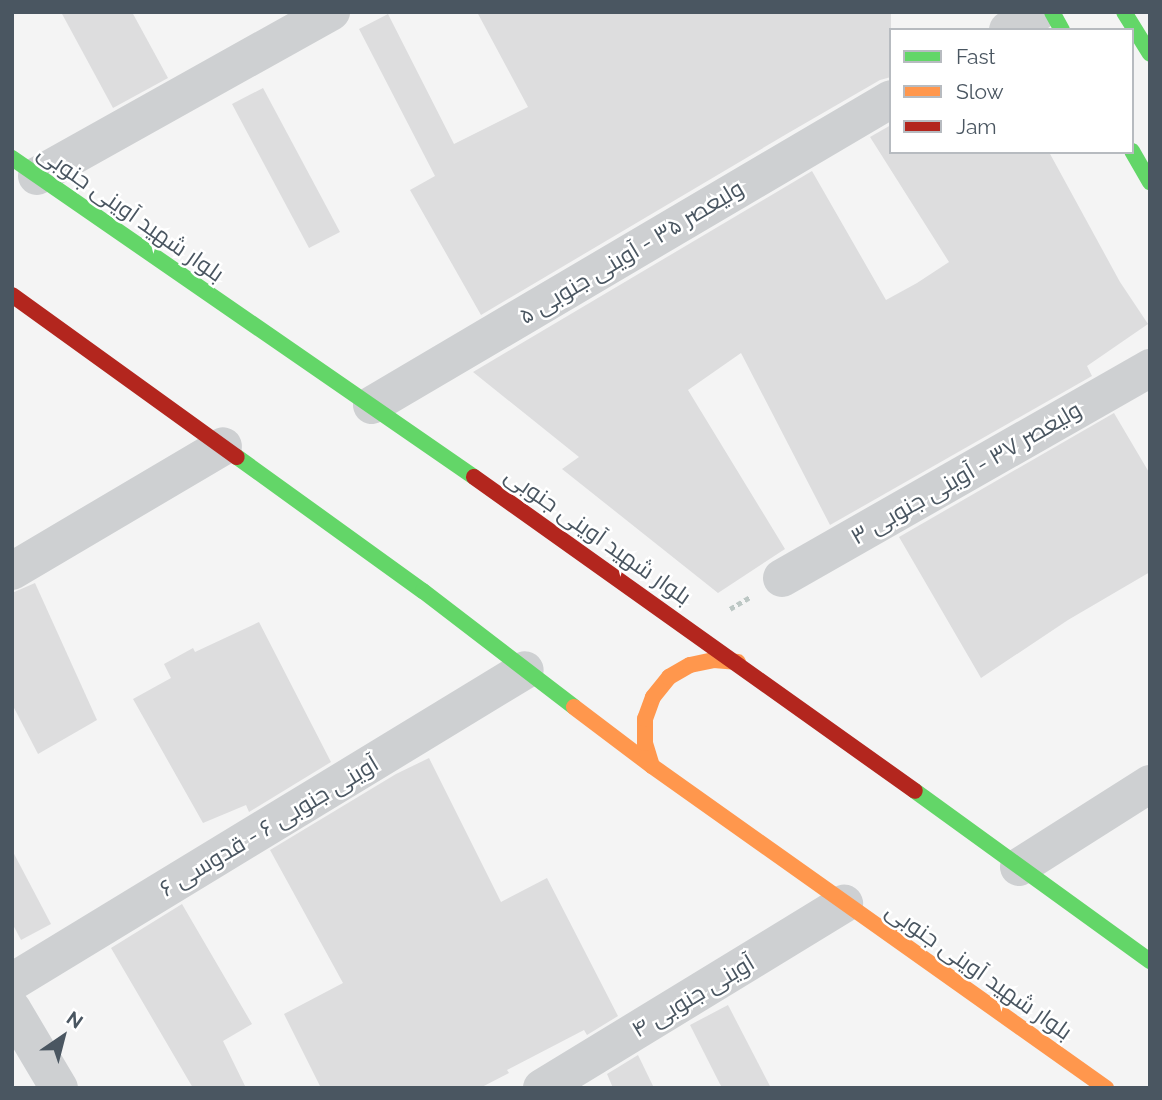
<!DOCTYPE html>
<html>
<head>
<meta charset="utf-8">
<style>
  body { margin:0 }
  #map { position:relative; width:1162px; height:1100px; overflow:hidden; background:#f4f4f4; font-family:Raleway,Cairo,sans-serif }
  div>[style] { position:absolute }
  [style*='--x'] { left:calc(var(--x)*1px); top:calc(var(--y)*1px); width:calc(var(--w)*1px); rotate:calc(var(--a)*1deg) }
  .building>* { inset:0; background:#ddddde }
  .path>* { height:4.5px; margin-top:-2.25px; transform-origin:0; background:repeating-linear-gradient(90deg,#bcc7c4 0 5px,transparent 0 8.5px) }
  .street>* { height:38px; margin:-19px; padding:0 19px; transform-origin:19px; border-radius:19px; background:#ced0d2 }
  .fast>* { height:16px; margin:-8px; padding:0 8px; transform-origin:8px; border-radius:8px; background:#63d668 }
  .slow>* { height:16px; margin:-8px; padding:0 8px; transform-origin:8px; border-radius:8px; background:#ff974d }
  .jam>* { height:16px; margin:-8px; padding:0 8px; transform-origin:8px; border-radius:8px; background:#b3261e }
  span { translate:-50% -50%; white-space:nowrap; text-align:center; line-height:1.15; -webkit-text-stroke:5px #fff; paint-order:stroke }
  .street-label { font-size:23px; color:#4a5661 }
  .frame { position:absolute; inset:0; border:14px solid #4a5661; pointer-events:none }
  .legend { position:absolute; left:889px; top:28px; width:245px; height:126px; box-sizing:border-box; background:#fff; border:2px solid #b7bbc0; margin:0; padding:9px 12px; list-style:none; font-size:21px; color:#4a5661 }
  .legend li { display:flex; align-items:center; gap:14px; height:35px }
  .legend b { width:35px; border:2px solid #b7bbc0 }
  .north { position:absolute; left:28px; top:1002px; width:70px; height:70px; -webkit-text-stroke:5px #fff; paint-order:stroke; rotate:35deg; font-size:19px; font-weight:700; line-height:28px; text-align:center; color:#4a5661 }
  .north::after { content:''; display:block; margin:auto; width:24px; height:32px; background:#4a5661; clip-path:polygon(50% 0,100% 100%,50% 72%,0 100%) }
</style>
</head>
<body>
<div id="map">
  <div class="building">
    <i style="clip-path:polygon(61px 12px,132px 12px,168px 78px,113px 108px)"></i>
    <i style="clip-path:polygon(477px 12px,891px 12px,891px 77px,880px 80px,790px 132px,481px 315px,410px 190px,435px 176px,359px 29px,388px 14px,454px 144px,528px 107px)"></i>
    <i style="clip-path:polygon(263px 88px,340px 232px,309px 248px,232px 104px)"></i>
    <i style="clip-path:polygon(891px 125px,891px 152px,1049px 152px,1120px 282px,1148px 324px,1087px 366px,1092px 376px,830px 525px,741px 353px,688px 390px,785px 549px,718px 593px,562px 469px,579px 457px,473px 372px,812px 171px,886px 300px,917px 283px,949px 262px,870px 137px)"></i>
    <i style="clip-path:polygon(1114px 413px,1150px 474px,1150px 572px,1068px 620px,981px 678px,899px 537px)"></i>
    <i style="clip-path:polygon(35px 583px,97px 720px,38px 754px,12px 704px,12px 593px)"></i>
    <i style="clip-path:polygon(259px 622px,331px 762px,249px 812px,246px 805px,203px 823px,133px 699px,171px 678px,164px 664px,193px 648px,195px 652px)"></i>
    <i style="clip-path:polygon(429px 758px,501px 902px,547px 878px,618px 1016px,587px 1035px,584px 1030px,507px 1070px,509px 1073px,480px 1088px,321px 1088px,284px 1014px,343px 983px,270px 850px,396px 774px)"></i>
    <i style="clip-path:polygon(12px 850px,51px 924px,21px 940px,12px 923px)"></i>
    <i style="clip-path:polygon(182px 904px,252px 1024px,223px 1041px,246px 1088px,193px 1088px,111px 948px)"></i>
    <i style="clip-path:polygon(728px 1005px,771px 1088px,722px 1088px,690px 1025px)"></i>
    <i style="clip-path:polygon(638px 1055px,654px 1088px,613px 1088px,607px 1074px)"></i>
  </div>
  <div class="path">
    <i style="--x:730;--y:609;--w:23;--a:-31"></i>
  </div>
  <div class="street">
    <i style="--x:1008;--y:30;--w:35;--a:-31"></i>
    <i style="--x:37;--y:176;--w:337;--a:-29.2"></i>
    <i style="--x:372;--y:405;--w:602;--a:-30.52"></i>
    <i style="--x:12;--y:571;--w:245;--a:-30.6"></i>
    <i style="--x:782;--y:578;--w:424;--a:-29.7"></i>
    <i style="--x:1019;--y:867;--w:155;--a:-32.4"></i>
    <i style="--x:12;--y:982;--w:600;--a:-31.31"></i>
    <i style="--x:12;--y:1009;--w:92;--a:59.3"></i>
    <i style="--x:542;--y:1088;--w:354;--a:-31.4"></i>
  </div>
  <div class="fast">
    <i style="--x:1052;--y:12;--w:21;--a:61"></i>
    <i style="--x:1124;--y:12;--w:49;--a:58.2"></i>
    <i style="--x:1132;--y:151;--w:36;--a:60"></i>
    <i style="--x:12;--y:158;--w:561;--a:34.62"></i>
    <i style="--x:237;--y:457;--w:229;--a:35.8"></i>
    <i style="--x:423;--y:591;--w:190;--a:37.5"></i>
    <i style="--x:915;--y:791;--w:290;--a:35.9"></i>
  </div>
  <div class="slow">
    <i style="--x:574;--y:707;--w:98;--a:37.1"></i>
    <i style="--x:652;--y:766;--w:557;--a:35.35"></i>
    <i style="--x:652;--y:766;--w:24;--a:-107"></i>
    <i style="--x:645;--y:743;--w:24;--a:-90"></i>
    <i style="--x:645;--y:719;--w:23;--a:-70"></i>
    <i style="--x:653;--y:697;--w:26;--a:-51"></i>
    <i style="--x:669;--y:677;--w:24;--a:-30"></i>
    <i style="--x:690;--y:665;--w:25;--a:-12"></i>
    <i style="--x:714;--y:660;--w:24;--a:5"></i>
  </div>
  <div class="jam">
    <i style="--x:12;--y:295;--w:277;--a:35.8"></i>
    <i style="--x:474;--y:477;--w:541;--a:35.45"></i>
  </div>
  <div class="street-label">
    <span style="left:131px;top:213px;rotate:35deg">بلوار شهید آوینی جنوبی</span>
    <span style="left:631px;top:252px;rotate:-31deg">ولیعصر ۳۵ - آوینی جنوبی ۵</span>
    <span style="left:966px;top:473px;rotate:-30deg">ولیعصر ۳۷ - آوینی جنوبی ۳</span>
    <span style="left:598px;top:536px;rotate:35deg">بلوار شهید آوینی جنوبی</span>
    <span style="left:269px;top:826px;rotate:-31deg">آوینی جنوبی ۶ - قدوسی ۶</span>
    <span style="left:979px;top:971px;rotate:35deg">بلوار شهید آوینی جنوبی</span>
    <span style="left:693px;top:996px;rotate:-31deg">آوینی جنوبی ۴</span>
  </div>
  <div class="frame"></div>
  <ul class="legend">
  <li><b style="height:9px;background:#63d668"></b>Fast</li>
  <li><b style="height:9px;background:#ff974d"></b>Slow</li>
  <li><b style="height:9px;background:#b3261e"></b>Jam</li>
  </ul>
  <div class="north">N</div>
</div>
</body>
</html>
